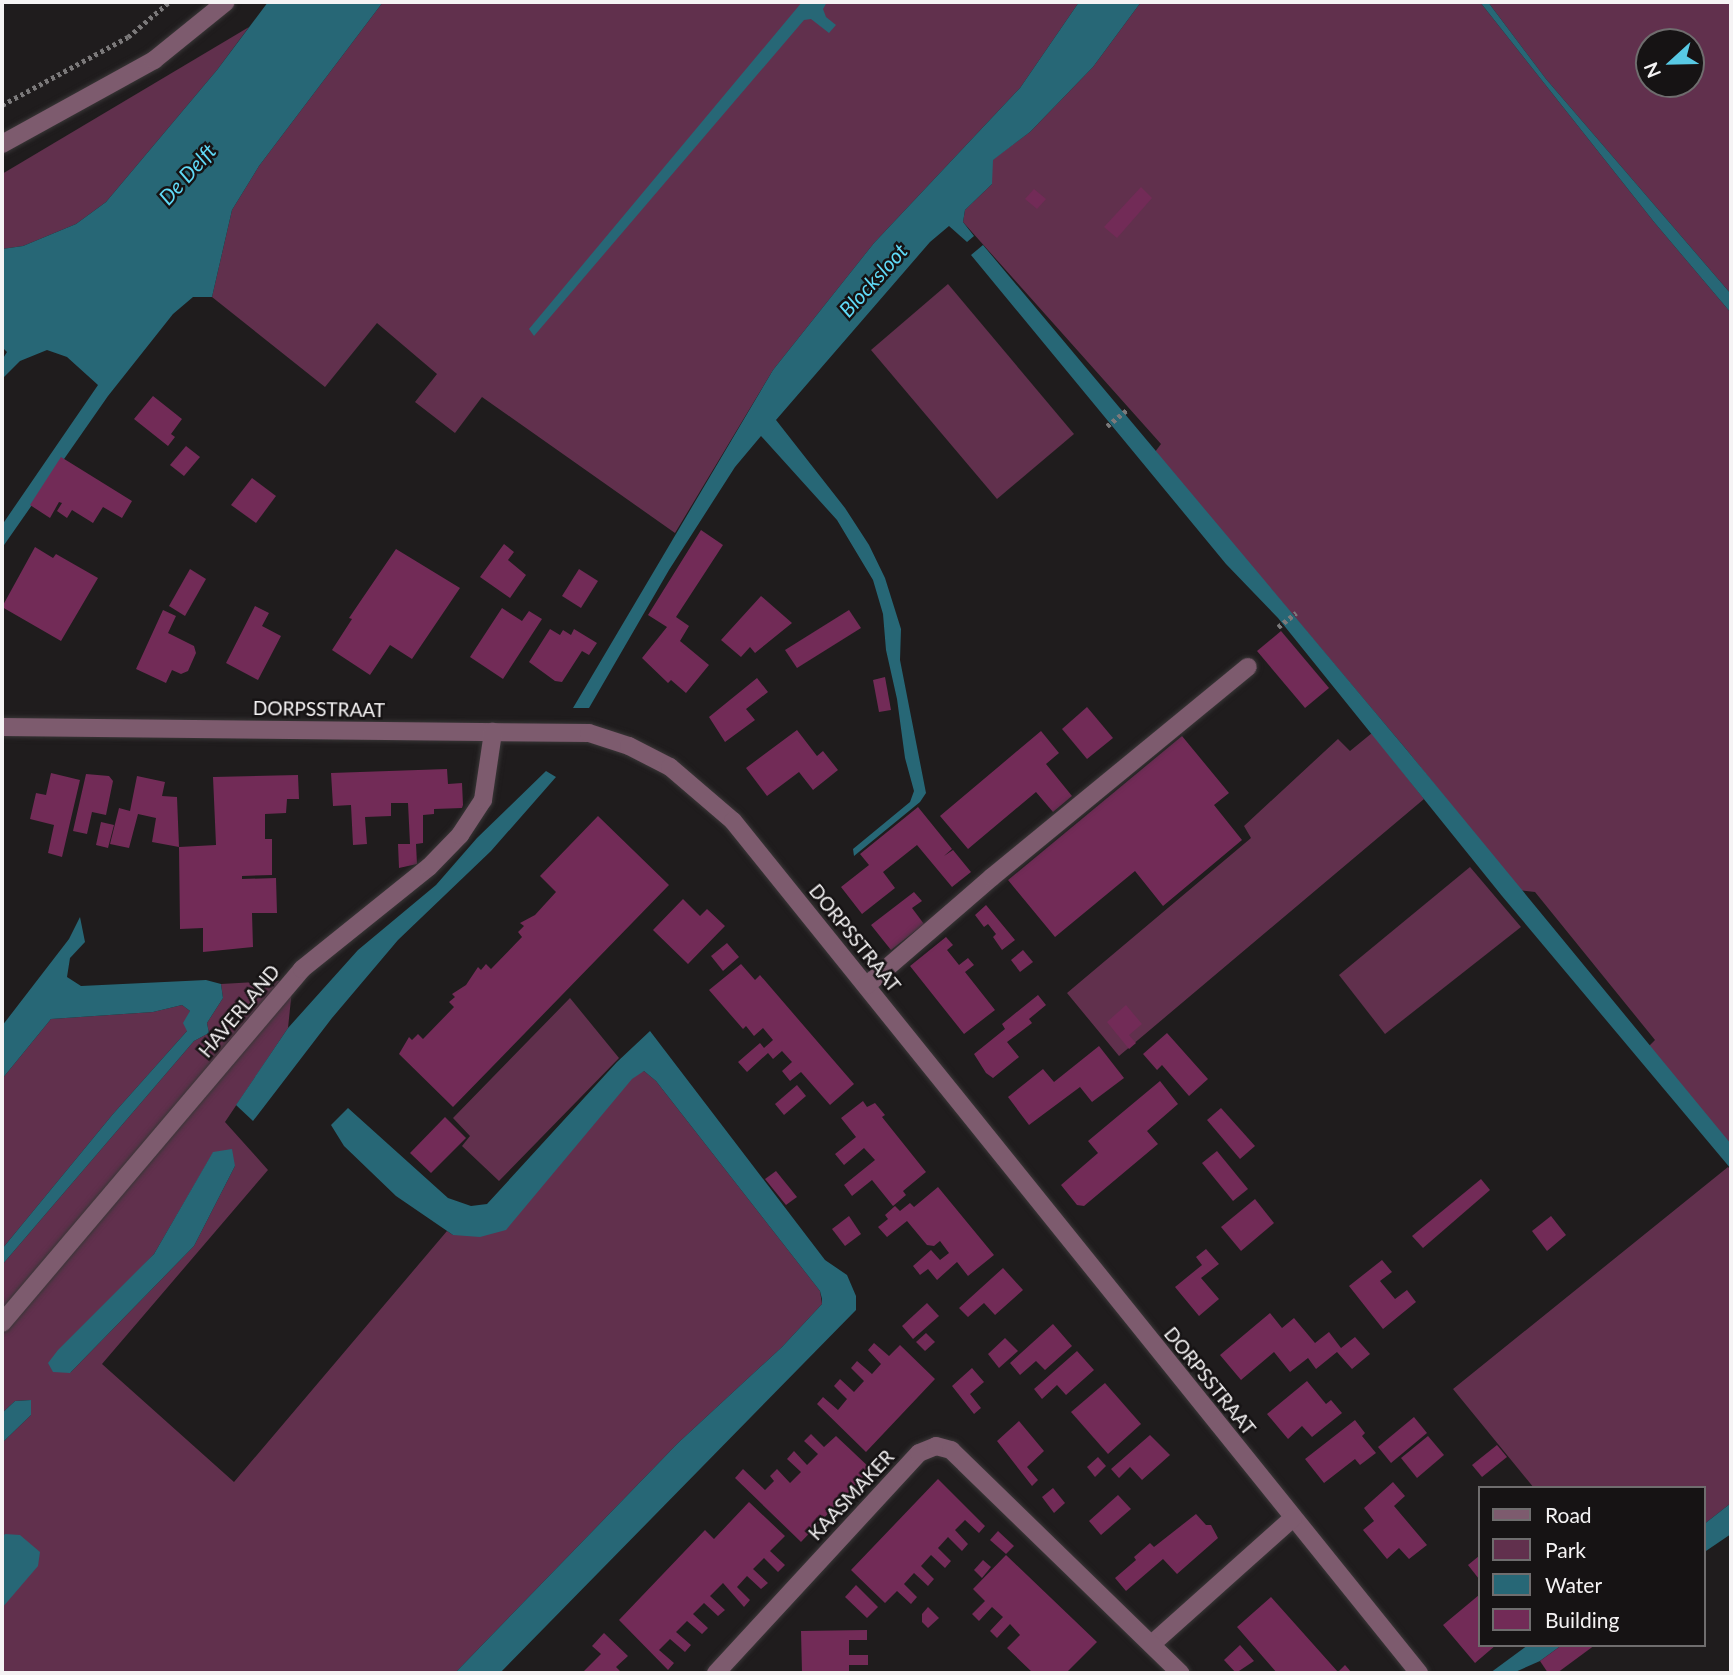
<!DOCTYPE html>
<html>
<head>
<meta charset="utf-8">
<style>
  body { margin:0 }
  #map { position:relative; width:1733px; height:1675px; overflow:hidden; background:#1f1c1d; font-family:Lato,sans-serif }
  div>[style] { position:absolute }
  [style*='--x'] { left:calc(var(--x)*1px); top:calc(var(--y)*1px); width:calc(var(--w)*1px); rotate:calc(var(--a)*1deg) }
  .green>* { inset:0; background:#61304d }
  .water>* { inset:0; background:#276776 }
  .building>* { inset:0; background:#722b57 }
  .path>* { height:4.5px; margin-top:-2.25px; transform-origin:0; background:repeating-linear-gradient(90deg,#7b797a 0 3.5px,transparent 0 7px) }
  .roads { filter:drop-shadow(0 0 2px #393637) drop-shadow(0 0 2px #393637) }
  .minor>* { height:18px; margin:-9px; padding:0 9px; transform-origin:9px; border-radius:9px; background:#7d5b6e }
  span { translate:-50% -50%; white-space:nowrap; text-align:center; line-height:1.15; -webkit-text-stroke:5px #161314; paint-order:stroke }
  .street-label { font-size:19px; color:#f5f3f4 }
  .water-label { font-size:21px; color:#60daf7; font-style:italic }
  .frame { position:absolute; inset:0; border:4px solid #f5f3f4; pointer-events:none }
  .legend { position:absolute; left:1478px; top:1486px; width:228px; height:161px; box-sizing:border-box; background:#161314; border:2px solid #6f6d6e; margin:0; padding:9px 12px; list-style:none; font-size:21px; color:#f5f3f4 }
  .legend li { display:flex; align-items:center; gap:14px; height:35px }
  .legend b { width:35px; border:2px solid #6f6d6e }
  .north { position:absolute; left:1635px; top:28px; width:70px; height:70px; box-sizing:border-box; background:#161314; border:2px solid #6f6d6e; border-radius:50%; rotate:248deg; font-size:19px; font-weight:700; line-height:28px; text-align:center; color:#f5f3f4 }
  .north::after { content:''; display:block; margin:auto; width:24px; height:32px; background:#58c9e4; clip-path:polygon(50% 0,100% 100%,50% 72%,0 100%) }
</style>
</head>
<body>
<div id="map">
  <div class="green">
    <i style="clip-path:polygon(383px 2px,1079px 2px,1020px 88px,874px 243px,773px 370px,675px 533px,482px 397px,455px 433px,415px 402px,437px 374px,377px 323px,325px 387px,212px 297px,232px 210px,259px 166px)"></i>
    <i style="clip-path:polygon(1141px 2px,1480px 2px,1654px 222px,1731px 313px,1731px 1157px,1643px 1052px,1655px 1040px,1535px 892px,1519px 890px,1406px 749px,1155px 452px,1161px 444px,963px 222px,965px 210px,992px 184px,992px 160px,1030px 132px,1093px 67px)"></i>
    <i style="clip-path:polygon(evenodd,1488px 2px,1731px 2px,1731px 294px,1546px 79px,1488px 2px,1649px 42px,1691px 42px,1691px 84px,1649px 84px,1649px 42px)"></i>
    <i style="clip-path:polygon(249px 27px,217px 70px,106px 202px,76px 224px,23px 246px,2px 249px,2px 174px)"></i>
    <i style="clip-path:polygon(948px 284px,1074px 434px,997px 499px,871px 350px)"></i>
    <i style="clip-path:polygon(1372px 733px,1424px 799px,1119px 1056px,1067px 993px,1251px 838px,1244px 826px,1338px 739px,1350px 751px)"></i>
    <i style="clip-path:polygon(1470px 867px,1521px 927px,1385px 1034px,1339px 975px)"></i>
    <i style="clip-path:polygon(evenodd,293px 980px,288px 1028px,225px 1122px,268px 1170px,102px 1364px,234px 1482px,447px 1231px,453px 1235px,638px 1073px,644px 1071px,656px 1081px,820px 1291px,822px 1304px,782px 1347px,678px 1443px,455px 1673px,2px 1673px,2px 1443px,31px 1415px,31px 1400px,15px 1401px,2px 1413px,2px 1265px,194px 1041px,209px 1033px,207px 1023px,223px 998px,221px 984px,293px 980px,213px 1153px,235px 1166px,194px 1246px,70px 1373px,110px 1301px,154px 1254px,213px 1153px)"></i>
    <i style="clip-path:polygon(570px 998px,619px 1058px,499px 1181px,462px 1146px,470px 1136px,453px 1118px)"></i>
    <i style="clip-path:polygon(182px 1005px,190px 1011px,187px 1031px,113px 1114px,2px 1249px,2px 1079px,51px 1019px,153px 1012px)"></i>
    <i style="clip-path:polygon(1728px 1167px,1731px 1170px,1731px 1503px,1703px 1525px,1703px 1488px,1534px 1488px,1453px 1389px)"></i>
  </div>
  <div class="water">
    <i style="clip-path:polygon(268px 2px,383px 2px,259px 166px,232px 210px,212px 297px,193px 297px,173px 314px,108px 396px,2px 548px,2px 525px,98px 385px,67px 357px,47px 350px,20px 361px,2px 379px,2px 360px,7px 352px,2px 347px,2px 249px,23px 246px,76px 224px,106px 202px,217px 70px)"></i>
    <i style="clip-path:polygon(802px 2px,827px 2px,823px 9px,826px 17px,836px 25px,829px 33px,811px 19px,804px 20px,534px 336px,529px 329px)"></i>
    <i style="clip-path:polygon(1079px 2px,1141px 2px,1093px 67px,1030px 132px,993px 160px,992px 184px,965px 210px,963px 222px,974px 236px,967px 242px,949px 226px,930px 242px,776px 420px,845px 508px,869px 545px,885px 578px,901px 629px,900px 660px,926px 793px,920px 802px,854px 856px,853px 849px,910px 802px,914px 791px,905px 758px,897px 699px,886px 650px,883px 614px,873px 580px,837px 520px,761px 436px,735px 467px,669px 570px,589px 708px,573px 708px,773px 370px,874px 243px,1020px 88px)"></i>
    <i style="clip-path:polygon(1480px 2px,1488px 2px,1546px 79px,1731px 294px,1731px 313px,1654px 222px)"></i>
    <i style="clip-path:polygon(983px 245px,1406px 749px,1731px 1144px,1731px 1169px,1502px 896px,1278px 618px,1226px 564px,971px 255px)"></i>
    <i style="clip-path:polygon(546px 771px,556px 777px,491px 851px,398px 940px,332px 1018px,253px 1121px,236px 1105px,288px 1028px,358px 950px,436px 885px,477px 838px)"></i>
    <i style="clip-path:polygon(80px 917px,85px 942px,70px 958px,67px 977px,81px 986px,206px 980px,221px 984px,223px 998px,207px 1023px,209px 1033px,194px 1041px,2px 1265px,2px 1249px,113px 1114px,187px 1031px,183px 1023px,190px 1011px,182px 1005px,153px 1012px,51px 1019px,2px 1079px,2px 1026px,69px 939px)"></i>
    <i style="clip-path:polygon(650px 1031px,825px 1260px,847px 1275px,856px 1296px,856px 1310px,500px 1673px,455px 1673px,678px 1443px,782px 1347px,822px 1304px,822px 1299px,820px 1291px,656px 1081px,644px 1071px,632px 1079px,506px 1230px,480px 1237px,453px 1235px,396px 1196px,344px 1146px,331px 1125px,348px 1108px,448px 1198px,471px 1206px,487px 1204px,617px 1062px)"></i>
    <i style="clip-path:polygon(232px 1149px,235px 1166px,194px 1246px,70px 1373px,53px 1372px,48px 1363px,58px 1350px,154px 1254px,213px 1152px)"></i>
    <i style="clip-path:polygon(31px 1400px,31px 1415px,2px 1443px,2px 1413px,15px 1401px)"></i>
    <i style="clip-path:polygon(1731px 1503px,1731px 1534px,1703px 1553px,1703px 1525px)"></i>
    <i style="clip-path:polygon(5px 1534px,20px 1535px,40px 1552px,38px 1566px,2px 1608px,2px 1538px)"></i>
    <i style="clip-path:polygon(1528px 1645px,1562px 1645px,1540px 1661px,1513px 1673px,1490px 1673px)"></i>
  </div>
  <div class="building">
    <i style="clip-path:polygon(1141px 187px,1152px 198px,1117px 238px,1104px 227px)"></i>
    <i style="clip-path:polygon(1034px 189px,1046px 199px,1037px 209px,1025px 199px)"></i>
    <i style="clip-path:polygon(153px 396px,182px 419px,171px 434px,175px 437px,168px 446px,134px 419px)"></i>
    <i style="clip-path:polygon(186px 446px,200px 457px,184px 476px,170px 465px)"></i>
    <i style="clip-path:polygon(61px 457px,132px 501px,122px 518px,103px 507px,93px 523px,72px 510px,67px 518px,57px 511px,62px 503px,59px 502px,50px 518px,30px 505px)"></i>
    <i style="clip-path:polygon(252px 478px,276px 496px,256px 523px,231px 505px)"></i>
    <i style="clip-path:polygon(701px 530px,723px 545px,676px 617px,689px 626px,680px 641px,709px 665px,686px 693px,671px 680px,668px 683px,642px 658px,667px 627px,648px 615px)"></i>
    <i style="clip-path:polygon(504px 544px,514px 552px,508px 560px,526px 575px,510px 598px,480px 577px)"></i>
    <i style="clip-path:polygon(35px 547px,53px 558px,56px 554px,98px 578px,61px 641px,2px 607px)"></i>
    <i style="clip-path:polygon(396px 549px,460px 588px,412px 659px,390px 645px,370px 675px,332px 650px,352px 619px,349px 618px)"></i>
    <i style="clip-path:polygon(190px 569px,206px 579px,185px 616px,169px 606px)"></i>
    <i style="clip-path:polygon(579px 569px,598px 581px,581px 608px,562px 596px)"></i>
    <i style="clip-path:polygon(761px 596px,792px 623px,755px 653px,750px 647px,741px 657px,721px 640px)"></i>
    <i style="clip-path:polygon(255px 606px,269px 613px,262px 626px,281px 636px,258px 680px,226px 663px)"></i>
    <i style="clip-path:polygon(502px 608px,522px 621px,529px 611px,542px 619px,503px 679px,470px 657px)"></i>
    <i style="clip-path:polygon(163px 610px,176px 616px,168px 633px,194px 646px,196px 653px,188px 671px,181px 674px,172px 670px,166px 683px,136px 669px)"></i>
    <i style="clip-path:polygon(849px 610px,861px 628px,797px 668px,785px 650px)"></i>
    <i style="clip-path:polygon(550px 629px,560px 635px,563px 630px,571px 635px,574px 629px,597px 643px,589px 655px,582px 651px,562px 682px,555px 681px,529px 662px)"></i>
    <i style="clip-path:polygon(1281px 631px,1329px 688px,1305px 708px,1257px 651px)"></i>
    <i style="clip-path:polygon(885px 677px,891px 710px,879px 712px,873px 680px)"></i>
    <i style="clip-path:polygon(757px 678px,768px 692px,746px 709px,755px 720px,725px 742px,709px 717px)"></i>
    <i style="clip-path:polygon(1087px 707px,1113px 738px,1087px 759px,1062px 729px)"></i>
    <i style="clip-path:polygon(797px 730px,817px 756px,823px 751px,838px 770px,813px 790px,799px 772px,767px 796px,746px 768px)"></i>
    <i style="clip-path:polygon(1041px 731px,1059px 753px,1046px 764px,1072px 796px,1053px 812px,1036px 792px,968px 849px,940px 816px)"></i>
    <i style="clip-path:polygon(1182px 736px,1229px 793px,1214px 805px,1242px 840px,1163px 906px,1135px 871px,1055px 937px,1008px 880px)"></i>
    <i style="clip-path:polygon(447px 769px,448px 784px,462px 783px,463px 805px,462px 808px,434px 809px,434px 814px,423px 815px,423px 843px,416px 844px,417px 864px,399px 868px,398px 844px,410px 844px,408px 803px,391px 803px,391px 816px,365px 817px,367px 844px,353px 845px,351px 805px,333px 806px,331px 773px)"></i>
    <i style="clip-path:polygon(51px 773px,80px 780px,62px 857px,48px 853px,54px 825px,30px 819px,36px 793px,46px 795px)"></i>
    <i style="clip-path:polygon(86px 774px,109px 776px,113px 781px,106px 815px,92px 812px,87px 834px,73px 831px)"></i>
    <i style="clip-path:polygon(298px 775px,299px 799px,287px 799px,286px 813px,265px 814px,265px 839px,272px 839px,272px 875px,242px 876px,242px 879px,276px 878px,277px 913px,252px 913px,253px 947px,203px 952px,203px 928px,180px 929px,179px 847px,216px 845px,213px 777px)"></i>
    <i style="clip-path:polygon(137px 776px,165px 782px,162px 796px,177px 797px,179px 847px,152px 842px,156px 818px,138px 814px,129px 848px,110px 844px,119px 808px,130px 811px)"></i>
    <i style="clip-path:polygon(918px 807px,952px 849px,944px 856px,953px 850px,971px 872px,952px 887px,917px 845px,883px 872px,895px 888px,862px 914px,841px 887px,869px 865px,860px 854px)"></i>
    <i style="clip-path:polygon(598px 816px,669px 885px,453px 1107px,399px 1054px,409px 1037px,412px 1040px,418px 1034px,423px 1039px,454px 1007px,449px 1002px,455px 997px,452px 994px,466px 985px,478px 967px,481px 970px,486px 964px,491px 969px,522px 937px,518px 932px,524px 926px,520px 923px,535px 915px,556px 892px,540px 876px)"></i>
    <i style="clip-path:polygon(101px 822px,114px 825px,108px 848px,96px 845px)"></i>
    <i style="clip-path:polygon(914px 892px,922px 901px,912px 908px,924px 924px,891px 950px,871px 925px)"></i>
    <i style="clip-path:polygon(683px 899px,700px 916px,707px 909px,725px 926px,688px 964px,653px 930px)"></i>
    <i style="clip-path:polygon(986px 905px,1015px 940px,1002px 950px,993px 937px,996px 934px,988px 924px,984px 927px,975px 915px)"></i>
    <i style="clip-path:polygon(946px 937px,953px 945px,947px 950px,959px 965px,968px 958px,974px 965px,965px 972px,995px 1010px,964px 1034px,910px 966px)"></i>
    <i style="clip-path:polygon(727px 943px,739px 957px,723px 971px,711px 956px)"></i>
    <i style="clip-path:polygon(1023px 950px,1033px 962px,1020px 972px,1011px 960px)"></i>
    <i style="clip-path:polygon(741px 964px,755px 980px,760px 975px,854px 1084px,830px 1105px,801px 1072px,790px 1081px,782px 1071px,792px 1062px,782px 1051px,773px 1059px,768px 1053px,747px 1072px,738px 1062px,760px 1043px,764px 1048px,773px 1040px,763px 1028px,754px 1036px,746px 1026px,743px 1029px,709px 990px)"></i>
    <i style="clip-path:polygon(1038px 995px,1046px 1005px,1029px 1019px,1032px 1023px,1007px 1042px,1019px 1057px,993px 1078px,986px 1073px,974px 1054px,1005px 1029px,1002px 1024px)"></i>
    <i style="clip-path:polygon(1126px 1005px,1142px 1024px,1129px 1035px,1136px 1043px,1129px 1049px,1107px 1022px)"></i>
    <i style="clip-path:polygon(1167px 1033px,1208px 1079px,1189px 1096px,1162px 1065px,1157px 1070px,1143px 1054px)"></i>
    <i style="clip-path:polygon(1099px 1046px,1124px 1078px,1092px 1102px,1080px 1087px,1029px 1125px,1008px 1097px,1043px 1069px,1054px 1082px)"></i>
    <i style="clip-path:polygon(1160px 1081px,1178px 1104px,1147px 1131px,1158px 1144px,1084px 1206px,1077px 1205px,1061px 1185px,1098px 1153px,1088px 1141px)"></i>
    <i style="clip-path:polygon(797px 1085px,806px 1096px,784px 1115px,775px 1104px)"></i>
    <i style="clip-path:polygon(863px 1101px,867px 1107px,875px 1103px,885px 1115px,882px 1117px,926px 1172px,903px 1191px,906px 1195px,893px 1206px,872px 1180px,852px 1196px,844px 1185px,875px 1160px,864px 1148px,844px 1165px,835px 1154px,856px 1137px,841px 1118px)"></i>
    <i style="clip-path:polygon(1221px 1108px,1255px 1146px,1240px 1159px,1207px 1120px)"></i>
    <i style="clip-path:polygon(445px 1117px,466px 1138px,431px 1173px,410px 1153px)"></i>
    <i style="clip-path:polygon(1217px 1151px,1248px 1189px,1233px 1201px,1202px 1163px)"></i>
    <i style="clip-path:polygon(776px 1171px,797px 1197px,786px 1205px,765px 1179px)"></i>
    <i style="clip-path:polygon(1481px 1179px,1490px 1190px,1423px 1248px,1412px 1236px)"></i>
    <i style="clip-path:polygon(938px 1187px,994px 1255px,968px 1276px,957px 1262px,937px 1280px,928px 1269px,920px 1275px,913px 1266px,931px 1250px,940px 1260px,949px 1253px,940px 1241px,934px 1246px,927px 1245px,907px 1221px,887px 1237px,878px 1227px,888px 1219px,885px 1215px,895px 1206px,900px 1211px,910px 1203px,914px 1207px)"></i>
    <i style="clip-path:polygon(1255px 1199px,1274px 1223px,1241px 1251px,1221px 1227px)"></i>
    <i style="clip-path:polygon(849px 1216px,861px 1234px,845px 1246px,832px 1229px)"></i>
    <i style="clip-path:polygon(1551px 1216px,1566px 1235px,1547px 1251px,1532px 1231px)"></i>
    <i style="clip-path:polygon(1206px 1249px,1219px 1264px,1201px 1278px,1219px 1299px,1199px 1316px,1175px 1287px,1202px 1265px,1196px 1257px)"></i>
    <i style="clip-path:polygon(1382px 1260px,1392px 1272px,1380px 1281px,1395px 1299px,1407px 1290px,1416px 1302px,1383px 1329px,1349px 1286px)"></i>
    <i style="clip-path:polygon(1003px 1268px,1023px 1290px,995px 1315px,984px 1303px,968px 1317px,959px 1308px)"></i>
    <i style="clip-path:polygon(927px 1303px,939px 1316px,913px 1339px,902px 1326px)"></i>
    <i style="clip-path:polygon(1270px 1313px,1282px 1328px,1294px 1318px,1315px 1343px,1329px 1332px,1341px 1348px,1355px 1337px,1370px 1354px,1352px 1369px,1337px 1352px,1316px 1369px,1308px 1358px,1290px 1372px,1274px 1352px,1241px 1380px,1220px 1355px)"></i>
    <i style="clip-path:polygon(1053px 1324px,1072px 1346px,1045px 1370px,1036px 1361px,1020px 1375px,1010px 1363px)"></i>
    <i style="clip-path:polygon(926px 1333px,935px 1342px,925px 1351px,916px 1342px)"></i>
    <i style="clip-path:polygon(1005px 1338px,1018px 1351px,999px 1368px,988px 1354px)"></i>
    <i style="clip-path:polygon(874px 1343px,889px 1356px,900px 1345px,935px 1379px,866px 1452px,817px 1404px,823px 1397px,838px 1410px,847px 1399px,834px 1386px,840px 1379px,854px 1392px,864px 1381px,851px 1368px,857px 1361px,872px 1374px,881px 1364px,868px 1350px)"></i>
    <i style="clip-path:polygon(1077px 1351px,1094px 1370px,1066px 1395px,1057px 1385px,1042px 1399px,1034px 1389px)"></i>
    <i style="clip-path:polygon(972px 1368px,984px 1382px,970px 1394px,981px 1408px,974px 1414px,952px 1386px)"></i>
    <i style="clip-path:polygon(1307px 1381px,1326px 1404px,1331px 1400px,1342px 1413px,1312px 1437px,1302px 1426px,1288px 1439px,1267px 1414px)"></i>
    <i style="clip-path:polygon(1105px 1383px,1141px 1424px,1108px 1454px,1071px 1412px)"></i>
    <i style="clip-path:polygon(1414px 1417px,1427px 1433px,1391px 1463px,1378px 1447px)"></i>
    <i style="clip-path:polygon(1355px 1420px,1365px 1433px,1362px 1436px,1376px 1453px,1360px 1465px,1355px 1459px,1324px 1483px,1305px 1459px)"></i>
    <i style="clip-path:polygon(1019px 1421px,1044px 1451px,1027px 1467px,1038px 1480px,1032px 1486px,997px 1441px)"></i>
    <i style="clip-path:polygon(811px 1434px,824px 1447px,836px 1436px,871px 1469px,801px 1542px,735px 1478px,743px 1469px,765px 1490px,774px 1481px,770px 1476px,777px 1469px,790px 1483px,801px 1472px,787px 1459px,794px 1451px,807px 1465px,818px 1454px,804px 1441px)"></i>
    <i style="clip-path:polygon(1150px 1435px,1170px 1455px,1142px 1480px,1130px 1467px,1119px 1478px,1111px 1469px)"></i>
    <i style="clip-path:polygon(1428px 1436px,1444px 1455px,1417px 1478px,1401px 1458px)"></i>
    <i style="clip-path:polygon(1497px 1445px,1507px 1457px,1482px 1477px,1472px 1465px)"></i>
    <i style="clip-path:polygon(1098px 1457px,1106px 1466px,1095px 1477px,1087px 1467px)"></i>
    <i style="clip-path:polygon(938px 1479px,985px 1526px,979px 1533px,965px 1520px,955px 1530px,968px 1544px,962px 1551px,948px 1537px,938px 1548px,951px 1561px,945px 1568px,931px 1555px,921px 1566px,934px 1579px,928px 1586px,914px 1573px,904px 1584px,917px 1597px,911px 1604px,897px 1591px,885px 1603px,851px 1570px)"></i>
    <i style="clip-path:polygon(1393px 1482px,1405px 1496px,1394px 1506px,1427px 1545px,1409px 1559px,1399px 1548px,1387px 1559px,1363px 1530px,1374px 1521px,1364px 1508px)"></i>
    <i style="clip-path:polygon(1053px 1488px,1065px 1503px,1054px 1513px,1042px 1497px)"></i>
    <i style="clip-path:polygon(1118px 1495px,1131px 1509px,1101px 1535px,1089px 1521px)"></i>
    <i style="clip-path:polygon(749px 1502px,785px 1536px,770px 1551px,785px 1565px,778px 1572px,764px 1558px,753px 1569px,768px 1583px,761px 1589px,747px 1576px,737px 1587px,750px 1600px,744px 1607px,723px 1583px,710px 1596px,725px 1610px,718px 1616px,704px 1603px,693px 1614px,708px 1628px,702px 1634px,687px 1621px,676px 1632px,691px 1645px,685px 1652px,670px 1639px,659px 1650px,674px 1663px,668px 1670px,619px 1620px,705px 1530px,714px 1539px)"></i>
    <i style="clip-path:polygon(1196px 1514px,1206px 1525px,1211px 1525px,1218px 1538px,1177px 1574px,1163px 1559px,1126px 1591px,1115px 1578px,1136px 1560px,1134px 1557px,1150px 1543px,1154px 1547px)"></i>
    <i style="clip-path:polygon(998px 1531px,1014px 1546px,1006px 1554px,990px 1540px)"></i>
    <i style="clip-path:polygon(1006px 1555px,1097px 1642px,1066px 1673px,1033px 1673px,1007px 1648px,1020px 1635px,1010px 1624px,997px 1638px,990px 1631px,1003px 1617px,992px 1607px,979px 1621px,972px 1614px,985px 1601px,973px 1589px)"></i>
    <i style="clip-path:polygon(1479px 1556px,1479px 1579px,1468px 1565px)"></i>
    <i style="clip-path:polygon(983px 1560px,991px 1567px,982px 1578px,974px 1570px)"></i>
    <i style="clip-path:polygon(856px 1585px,878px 1607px,867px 1618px,845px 1597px)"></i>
    <i style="clip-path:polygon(1479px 1595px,1479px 1645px,1496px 1645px,1475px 1663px,1443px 1625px)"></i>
    <i style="clip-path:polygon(1271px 1597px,1338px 1672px,1345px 1665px,1352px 1673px,1277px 1673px,1237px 1627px)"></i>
    <i style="clip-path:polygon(928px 1607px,939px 1618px,928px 1628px,922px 1622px,922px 1614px)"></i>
    <i style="clip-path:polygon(867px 1630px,867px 1640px,849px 1640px,849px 1655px,868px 1655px,868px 1665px,849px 1665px,849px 1673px,802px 1673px,801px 1631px)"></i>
    <i style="clip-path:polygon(604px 1633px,628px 1656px,616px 1667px,622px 1673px,582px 1673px,601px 1654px,592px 1646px)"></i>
    <i style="clip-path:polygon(1240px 1645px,1254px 1661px,1236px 1673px,1224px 1660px)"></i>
    <i style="clip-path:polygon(1562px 1645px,1595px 1645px,1557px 1673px,1548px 1673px,1540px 1661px)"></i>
  </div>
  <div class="path">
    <i style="--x:2;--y:105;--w:143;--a:-28.4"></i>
    <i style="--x:128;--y:37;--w:54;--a:-40.5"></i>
    <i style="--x:1107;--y:426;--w:26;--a:-39"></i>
    <i style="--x:1278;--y:627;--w:23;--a:-38"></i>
  </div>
  <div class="roads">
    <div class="minor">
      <i style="--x:2;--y:144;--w:174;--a:-28.9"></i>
      <i style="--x:154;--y:60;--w:92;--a:-38.9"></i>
      <i style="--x:2;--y:727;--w:587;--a:0.59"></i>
      <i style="--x:589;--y:733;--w:42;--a:18"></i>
      <i style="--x:629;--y:746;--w:46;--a:27.1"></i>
      <i style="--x:670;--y:767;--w:83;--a:40.6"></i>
      <i style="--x:733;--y:821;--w:1094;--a:51.16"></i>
      <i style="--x:867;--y:985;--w:165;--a:-40.8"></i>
      <i style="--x:992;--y:877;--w:331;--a:-39.4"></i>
      <i style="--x:2;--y:1323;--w:464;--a:-49.7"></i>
      <i style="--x:302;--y:969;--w:163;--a:-38.8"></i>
      <i style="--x:429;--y:867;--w:45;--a:-45.9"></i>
      <i style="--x:460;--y:835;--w:42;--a:-56.7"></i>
      <i style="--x:483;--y:800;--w:69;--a:-81.6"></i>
      <i style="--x:1153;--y:1643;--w:188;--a:-41.8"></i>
      <i style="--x:716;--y:1673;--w:299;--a:-47.3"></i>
      <i style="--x:919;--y:1453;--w:18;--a:-22"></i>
      <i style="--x:936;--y:1446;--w:16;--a:15"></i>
      <i style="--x:951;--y:1450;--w:320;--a:44.2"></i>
    </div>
  </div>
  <div class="street-label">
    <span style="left:319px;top:709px;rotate:1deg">DORPSSTRAAT</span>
    <span style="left:855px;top:938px;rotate:51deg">DORPSSTRAAT</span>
    <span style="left:239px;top:1011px;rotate:-50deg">HAVERLAND</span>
    <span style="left:1210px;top:1381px;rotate:51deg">DORPSSTRAAT</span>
    <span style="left:851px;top:1495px;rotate:-47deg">KAASMAKER</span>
  </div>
  <div class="water-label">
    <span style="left:187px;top:174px;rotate:-48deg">De Delft</span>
    <span style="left:873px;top:280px;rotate:-48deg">Blocksloot</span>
  </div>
  <div class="frame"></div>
  <ul class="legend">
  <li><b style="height:9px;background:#7d5b6e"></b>Road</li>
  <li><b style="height:19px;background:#61304d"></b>Park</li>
  <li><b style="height:19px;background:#276776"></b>Water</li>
  <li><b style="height:19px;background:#722b57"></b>Building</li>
  </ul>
  <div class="north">N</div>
</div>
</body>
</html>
